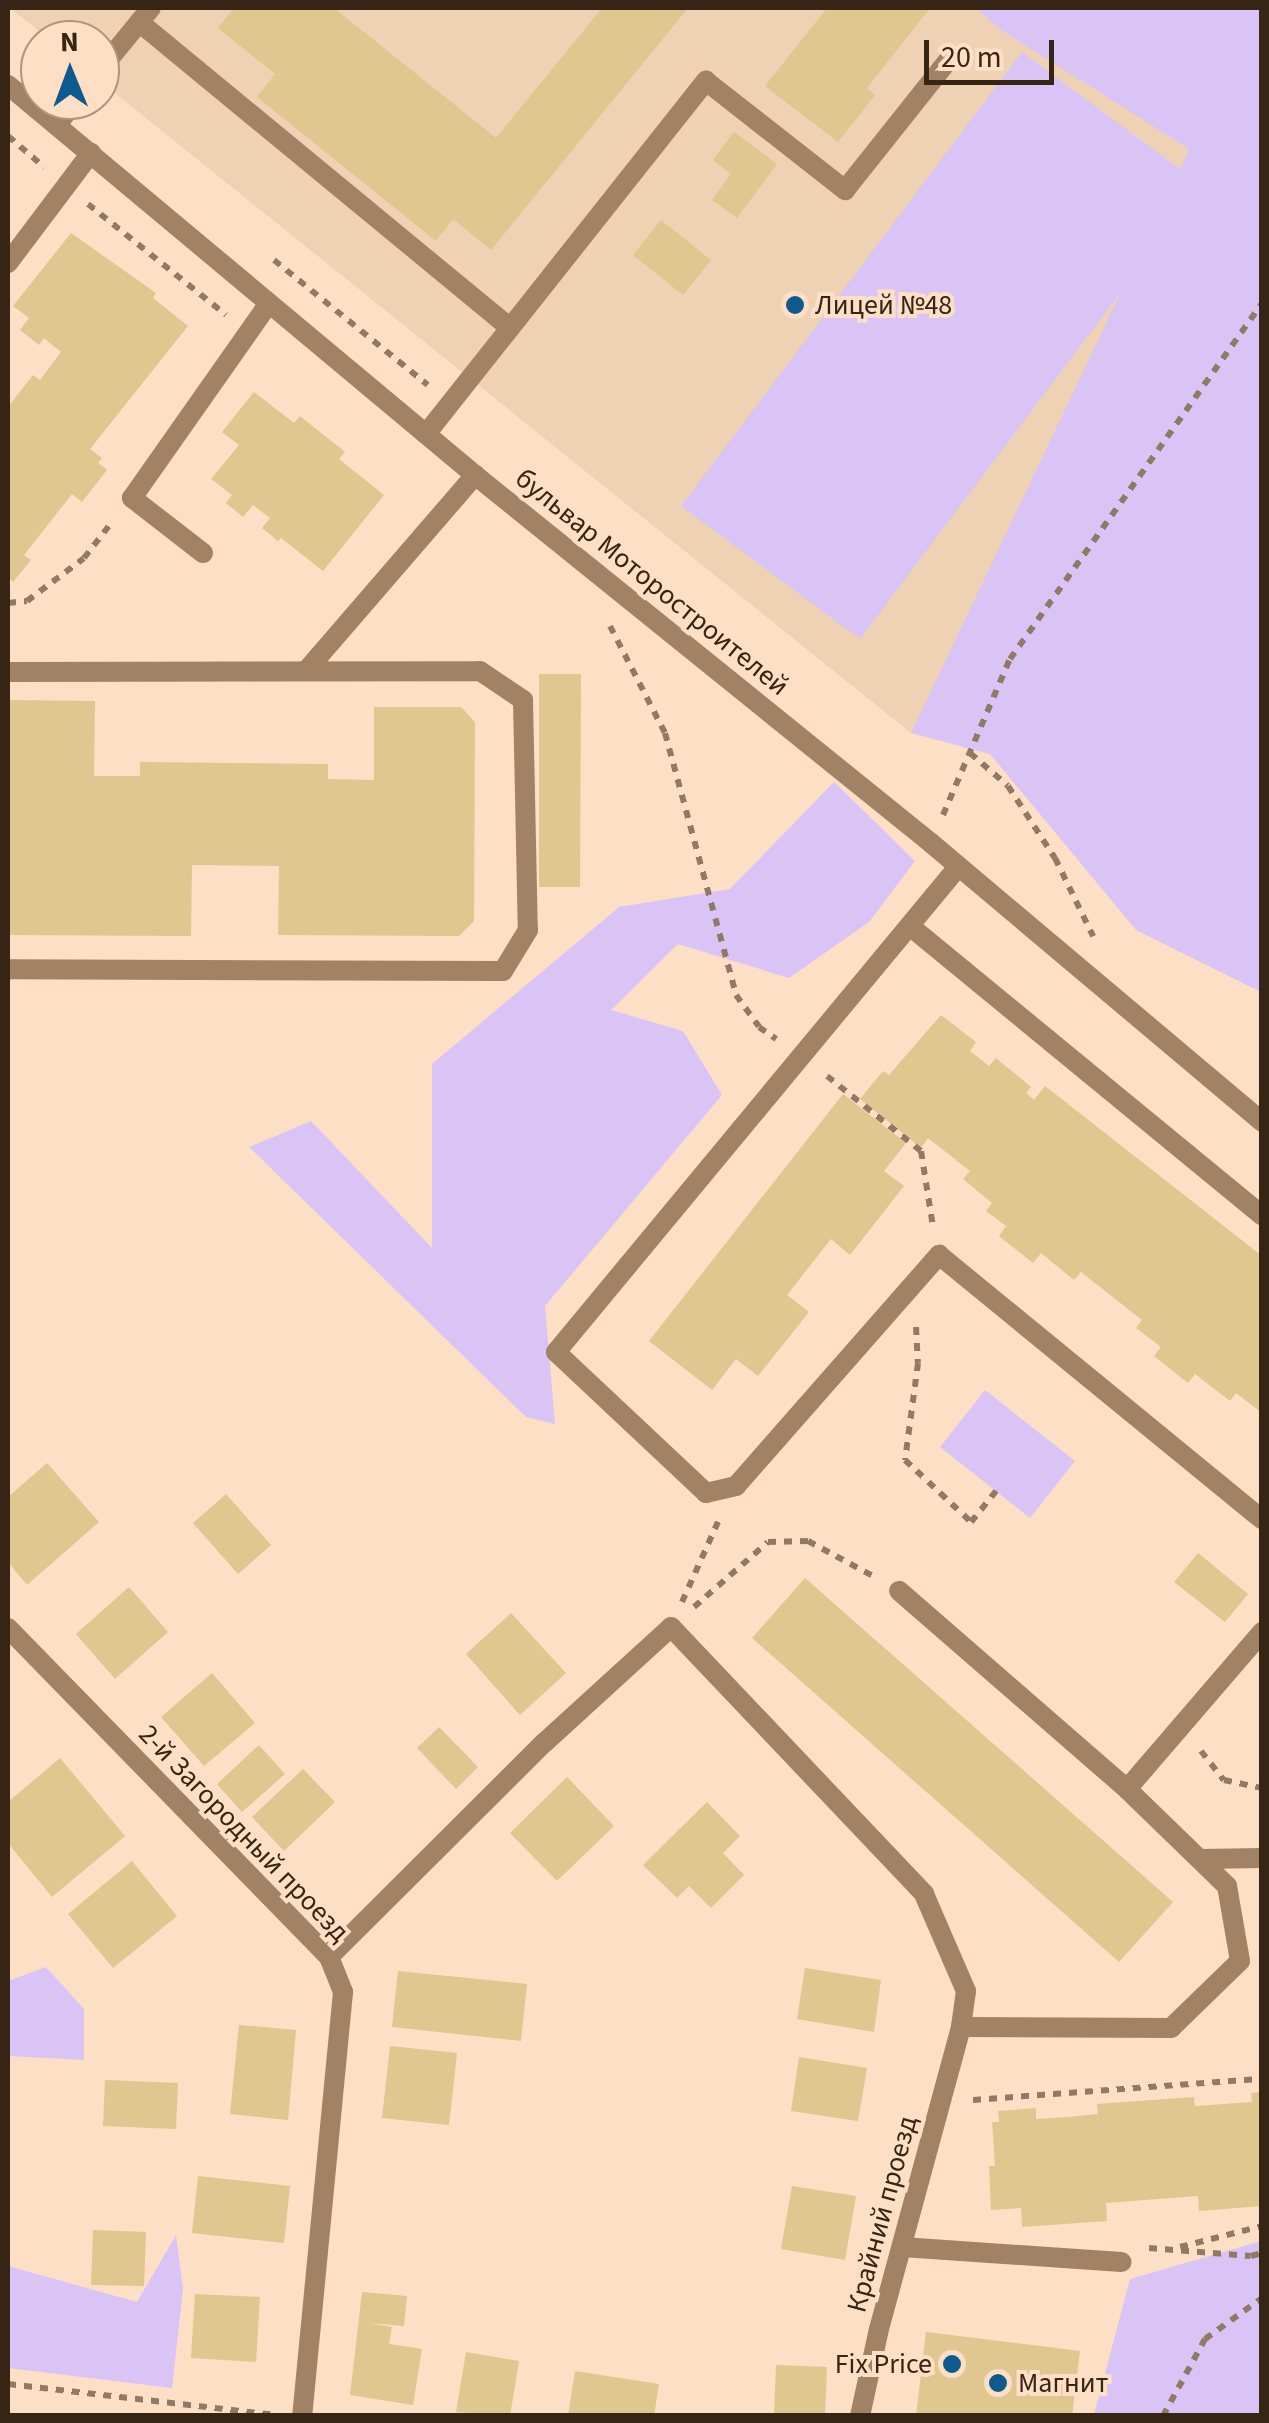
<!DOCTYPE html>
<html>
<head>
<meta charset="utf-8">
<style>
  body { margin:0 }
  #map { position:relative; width:1269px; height:2423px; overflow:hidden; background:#fcdfc5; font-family:"Source Sans 3",sans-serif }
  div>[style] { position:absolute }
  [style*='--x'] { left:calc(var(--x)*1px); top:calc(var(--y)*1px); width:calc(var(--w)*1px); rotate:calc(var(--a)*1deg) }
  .built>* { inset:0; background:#efd1b3 }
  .green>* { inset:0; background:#dac4f6 }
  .building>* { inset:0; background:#e0c68f }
  .path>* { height:6px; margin-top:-3px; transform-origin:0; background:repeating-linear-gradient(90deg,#917a65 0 8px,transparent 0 16px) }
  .lane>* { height:20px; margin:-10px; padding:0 10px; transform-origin:10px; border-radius:10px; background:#a18264 }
  .street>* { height:20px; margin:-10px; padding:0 10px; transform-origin:10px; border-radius:10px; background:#a18264 }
  .dots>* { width:28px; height:28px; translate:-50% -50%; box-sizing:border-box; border:5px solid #fcdfc5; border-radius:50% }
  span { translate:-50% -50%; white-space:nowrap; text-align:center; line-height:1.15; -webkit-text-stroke:8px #fcdfc5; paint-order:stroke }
  .poi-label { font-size:28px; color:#362514 }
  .left { translate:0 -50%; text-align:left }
  .right { translate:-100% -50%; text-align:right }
  .street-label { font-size:28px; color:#362514 }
  .frame { position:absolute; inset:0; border:10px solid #362514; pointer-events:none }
  .north { position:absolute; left:20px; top:20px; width:100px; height:100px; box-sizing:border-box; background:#fcdfc5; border:2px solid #ad957e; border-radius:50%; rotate:359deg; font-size:28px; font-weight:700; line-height:40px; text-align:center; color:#362514 }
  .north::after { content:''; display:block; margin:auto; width:35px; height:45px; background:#0e5a8e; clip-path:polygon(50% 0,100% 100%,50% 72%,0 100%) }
  .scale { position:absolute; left:924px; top:40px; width:130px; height:45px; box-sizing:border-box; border:5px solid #362514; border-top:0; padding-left:12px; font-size:30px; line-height:35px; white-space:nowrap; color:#362514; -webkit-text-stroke:8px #fcdfc5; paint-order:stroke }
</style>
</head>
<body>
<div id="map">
  <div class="built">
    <i style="clip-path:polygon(10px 8px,1261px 8px,1261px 233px,911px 733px,100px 81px,100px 40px,50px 40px)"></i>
  </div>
  <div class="green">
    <i style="clip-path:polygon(976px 8px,1261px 8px,1261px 992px,1136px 930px,990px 754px,911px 733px,1121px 292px,860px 639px,681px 506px,1022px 52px,1180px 169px,1189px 149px,998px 28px)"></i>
    <i style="clip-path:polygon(834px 782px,915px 861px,869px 922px,789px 978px,678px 944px,611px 1010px,683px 1031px,722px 1095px,545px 1306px,555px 1424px,526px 1417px,249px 1147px,311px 1121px,432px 1248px,432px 1064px,619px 907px,730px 889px)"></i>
    <i style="clip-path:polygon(985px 1390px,1075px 1461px,1030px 1518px,940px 1447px)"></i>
    <i style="clip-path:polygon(46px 1967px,84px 2009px,84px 2060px,8px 2056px,8px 1981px)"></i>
    <i style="clip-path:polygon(176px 2235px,183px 2289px,172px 2388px,8px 2368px,8px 2266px,137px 2302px)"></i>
    <i style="clip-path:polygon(1261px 2241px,1261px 2415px,1094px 2415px,1130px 2279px)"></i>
  </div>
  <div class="building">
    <i style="clip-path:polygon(234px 8px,334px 8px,496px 138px,602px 8px,688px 8px,491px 250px,453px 219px,436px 241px,257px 97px,275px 74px,218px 28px)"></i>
    <i style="clip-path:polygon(827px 8px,930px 8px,867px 88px,875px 95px,838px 142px,765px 86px)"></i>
    <i style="clip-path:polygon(734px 132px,777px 164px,737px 218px,712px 200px,731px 174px,713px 160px)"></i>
    <i style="clip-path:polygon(661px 220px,711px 260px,683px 295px,633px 255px)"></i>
    <i style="clip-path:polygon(71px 233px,156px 293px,153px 298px,188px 326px,90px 449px,102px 458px,98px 463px,107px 470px,82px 502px,72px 494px,24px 555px,31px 560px,13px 582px,8px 577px,8px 407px,33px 375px,40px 380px,61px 352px,44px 338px,39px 345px,20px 330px,29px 318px,13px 306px)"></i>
    <i style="clip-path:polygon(254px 392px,294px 423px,300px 416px,345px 452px,339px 459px,384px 495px,323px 571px,281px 538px,278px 541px,262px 528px,270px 518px,253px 505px,243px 517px,226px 503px,232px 495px,211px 479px,239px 445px,222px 432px)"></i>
    <i style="clip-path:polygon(539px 674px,581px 674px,580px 887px,539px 887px)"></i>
    <i style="clip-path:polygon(9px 700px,95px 701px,94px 776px,140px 776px,140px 762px,328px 764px,328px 779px,374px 780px,374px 707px,461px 707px,475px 722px,474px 921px,459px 936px,278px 935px,279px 866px,192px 865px,191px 936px,8px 935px)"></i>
    <i style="clip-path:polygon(941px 1015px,976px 1042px,970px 1051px,989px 1066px,996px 1058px,1031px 1087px,1026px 1093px,1034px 1100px,1045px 1086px,1262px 1256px,1262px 1413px,1236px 1393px,1230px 1401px,1195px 1374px,1188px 1383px,1154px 1356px,1161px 1347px,1136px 1328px,1142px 1320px,1081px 1272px,1074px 1280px,1041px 1253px,1033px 1263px,999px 1236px,1006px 1226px,986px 1211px,992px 1203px,963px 1179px,970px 1171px,928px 1138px,921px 1148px,860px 1099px,883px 1071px,889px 1075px)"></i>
    <i style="clip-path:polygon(843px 1094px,906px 1143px,884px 1171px,904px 1186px,850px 1255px,831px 1239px,787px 1295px,809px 1312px,758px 1376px,736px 1359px,712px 1390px,649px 1341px)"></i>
    <i style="clip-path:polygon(47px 1463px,99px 1522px,27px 1585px,8px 1562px,8px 1497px)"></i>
    <i style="clip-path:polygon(226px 1494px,271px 1545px,238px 1574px,193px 1523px)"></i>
    <i style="clip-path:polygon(1198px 1553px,1248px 1594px,1225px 1622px,1174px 1582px)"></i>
    <i style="clip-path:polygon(805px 1578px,1173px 1902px,1119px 1962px,752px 1638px)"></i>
    <i style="clip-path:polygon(129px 1587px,168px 1632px,115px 1679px,76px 1634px)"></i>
    <i style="clip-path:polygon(511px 1613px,566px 1673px,520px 1715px,466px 1654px)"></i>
    <i style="clip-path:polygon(212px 1673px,255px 1723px,204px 1766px,161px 1717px)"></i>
    <i style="clip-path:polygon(439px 1727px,478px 1767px,456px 1789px,417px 1748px)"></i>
    <i style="clip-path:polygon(259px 1745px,285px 1774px,242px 1812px,217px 1784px)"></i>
    <i style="clip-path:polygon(60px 1758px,125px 1836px,52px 1897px,8px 1843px,8px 1802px)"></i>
    <i style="clip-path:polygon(303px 1769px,335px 1802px,284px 1851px,252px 1817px)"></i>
    <i style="clip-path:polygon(567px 1777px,614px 1826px,557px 1881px,510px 1833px)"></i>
    <i style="clip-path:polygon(707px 1802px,740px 1836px,723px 1853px,744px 1875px,711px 1908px,689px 1886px,677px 1898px,643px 1865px)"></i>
    <i style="clip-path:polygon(132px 1861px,177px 1916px,113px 1968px,68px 1914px)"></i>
    <i style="clip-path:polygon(805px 1968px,881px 1980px,874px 2032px,797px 2019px)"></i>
    <i style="clip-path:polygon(398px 1971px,527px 1984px,521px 2041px,392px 2027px)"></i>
    <i style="clip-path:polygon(239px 2025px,296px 2030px,288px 2120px,230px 2114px)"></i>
    <i style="clip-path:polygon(390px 2046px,457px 2053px,449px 2125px,382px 2118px)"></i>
    <i style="clip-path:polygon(799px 2057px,867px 2068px,858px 2121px,791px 2111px)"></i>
    <i style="clip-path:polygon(105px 2080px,178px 2083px,176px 2129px,103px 2126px)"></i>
    <i style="clip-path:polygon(1262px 2092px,1262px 2206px,1199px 2211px,1198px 2196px,1106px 2203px,1107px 2221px,1022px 2227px,1021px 2208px,991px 2210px,989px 2166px,995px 2166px,992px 2122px,999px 2122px,998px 2111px,1036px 2108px,1036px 2119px,1068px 2117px,1098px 2114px,1097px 2104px,1194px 2097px,1195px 2106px,1252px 2102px,1251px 2093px)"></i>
    <i style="clip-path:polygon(198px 2176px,290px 2186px,284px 2243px,192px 2233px)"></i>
    <i style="clip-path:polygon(792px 2186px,856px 2196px,845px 2260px,781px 2249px)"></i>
    <i style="clip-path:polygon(93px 2230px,146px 2232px,144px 2286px,91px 2285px)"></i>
    <i style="clip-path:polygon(362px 2292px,407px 2296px,404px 2326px,369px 2323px,392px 2327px,389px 2344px,422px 2349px,413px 2405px,350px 2395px)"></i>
    <i style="clip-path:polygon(195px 2294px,260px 2297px,256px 2362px,191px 2358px)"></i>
    <i style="clip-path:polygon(926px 2332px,1080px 2351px,1072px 2416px,916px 2416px)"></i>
    <i style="clip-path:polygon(466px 2352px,519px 2361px,510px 2416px,456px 2412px)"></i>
    <i style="clip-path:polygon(776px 2365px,827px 2367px,825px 2416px,774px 2416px)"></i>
    <i style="clip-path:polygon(575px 2371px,659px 2384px,654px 2416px,568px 2416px)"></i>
  </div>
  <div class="path">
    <i style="--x:8;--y:136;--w:48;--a:40.7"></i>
    <i style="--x:88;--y:204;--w:177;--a:38.8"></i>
    <i style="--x:274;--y:260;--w:198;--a:39.1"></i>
    <i style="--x:8;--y:603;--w:19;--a:-6"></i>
    <i style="--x:27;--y:601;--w:71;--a:-37"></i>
    <i style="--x:84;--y:558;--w:46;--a:-52.1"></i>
    <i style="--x:610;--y:626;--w:120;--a:62.8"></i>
    <i style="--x:665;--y:733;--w:271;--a:74.8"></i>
    <i style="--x:736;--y:995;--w:39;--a:54"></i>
    <i style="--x:759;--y:1027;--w:21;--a:35"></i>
    <i style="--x:970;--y:753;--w:50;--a:41"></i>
    <i style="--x:1008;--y:786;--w:86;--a:56.9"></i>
    <i style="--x:1055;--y:858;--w:87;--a:64"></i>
    <i style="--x:943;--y:815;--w:170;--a:-66.8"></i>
    <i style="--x:1010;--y:659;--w:436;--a:-54.7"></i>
    <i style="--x:827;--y:1076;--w:120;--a:38.6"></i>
    <i style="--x:921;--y:1151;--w:77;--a:81"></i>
    <i style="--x:916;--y:1327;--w:36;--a:87"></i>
    <i style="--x:918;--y:1363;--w:98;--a:97.6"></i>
    <i style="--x:905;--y:1460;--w:91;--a:43.2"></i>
    <i style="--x:971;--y:1522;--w:40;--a:-51"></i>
    <i style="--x:682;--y:1602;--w:88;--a:-65.8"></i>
    <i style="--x:694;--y:1607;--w:98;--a:-41.3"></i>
    <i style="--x:768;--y:1542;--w:40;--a:-1.4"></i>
    <i style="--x:808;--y:1541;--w:74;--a:28.3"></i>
    <i style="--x:1201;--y:1751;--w:37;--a:52"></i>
    <i style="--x:1224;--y:1780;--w:39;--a:12"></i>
    <i style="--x:973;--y:2100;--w:290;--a:-4.2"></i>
    <i style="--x:1180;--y:2247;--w:85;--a:-14.4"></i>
    <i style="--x:1149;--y:2248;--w:102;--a:4.5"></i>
    <i style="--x:1251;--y:2256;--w:11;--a:-15"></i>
    <i style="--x:8;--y:2384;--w:268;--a:6.6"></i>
    <i style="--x:1163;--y:2416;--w:88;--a:-61.4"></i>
    <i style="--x:1205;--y:2339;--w:70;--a:-35.7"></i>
  </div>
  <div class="lane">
    <i style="--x:139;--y:22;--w:481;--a:39.5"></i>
    <i style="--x:100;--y:70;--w:80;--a:-50.6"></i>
    <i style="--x:57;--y:125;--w:31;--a:-53"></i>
    <i style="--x:8;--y:263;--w:138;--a:-53"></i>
    <i style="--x:426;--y:434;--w:451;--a:-51.6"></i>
    <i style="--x:706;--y:81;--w:177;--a:38.1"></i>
    <i style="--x:845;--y:190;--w:169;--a:-51.5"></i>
    <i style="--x:203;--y:553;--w:90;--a:-142.2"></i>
    <i style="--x:132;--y:498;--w:238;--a:-54.9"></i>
    <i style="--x:306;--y:671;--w:259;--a:-49.2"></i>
    <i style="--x:8;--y:672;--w:472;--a:-0.1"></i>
    <i style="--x:480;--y:671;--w:52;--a:34"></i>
    <i style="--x:523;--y:700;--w:230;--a:88.8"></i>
    <i style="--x:528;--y:930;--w:48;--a:121.4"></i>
    <i style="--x:503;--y:971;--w:495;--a:-179.8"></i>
    <i style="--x:958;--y:867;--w:630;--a:129.65"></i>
    <i style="--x:556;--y:1352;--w:206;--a:43.2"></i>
    <i style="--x:706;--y:1493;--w:31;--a:-13"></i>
    <i style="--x:736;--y:1486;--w:308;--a:-48.7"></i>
    <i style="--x:939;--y:1255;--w:417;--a:39.3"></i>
    <i style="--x:911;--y:927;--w:454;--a:39.4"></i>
    <i style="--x:1127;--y:1789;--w:207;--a:-49.3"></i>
    <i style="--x:1202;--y:1859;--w:60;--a:-1"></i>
    <i style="--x:329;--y:1957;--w:303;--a:-44.9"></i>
    <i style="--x:544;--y:1743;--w:172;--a:-42.4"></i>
    <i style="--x:671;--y:1627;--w:368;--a:46.5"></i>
    <i style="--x:924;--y:1894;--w:106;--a:66.6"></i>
    <i style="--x:966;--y:1991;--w:36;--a:98"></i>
    <i style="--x:961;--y:2027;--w:210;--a:0.3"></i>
    <i style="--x:1171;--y:2028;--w:96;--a:-44.2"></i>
    <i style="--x:1240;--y:1961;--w:76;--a:-99.8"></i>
    <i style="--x:1227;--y:1886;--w:139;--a:-135.9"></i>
    <i style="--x:1127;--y:1789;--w:302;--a:-139"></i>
    <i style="--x:902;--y:2247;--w:220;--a:3.9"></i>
  </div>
  <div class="street">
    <i style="--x:8;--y:85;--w:608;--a:39.87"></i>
    <i style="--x:475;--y:475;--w:586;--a:38.9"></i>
    <i style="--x:931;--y:843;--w:433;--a:40.1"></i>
    <i style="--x:8;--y:1628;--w:460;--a:45.7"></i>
    <i style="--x:329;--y:1957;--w:38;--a:68"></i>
    <i style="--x:343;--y:1992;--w:426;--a:95.5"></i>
    <i style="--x:860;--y:2416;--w:89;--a:-77.7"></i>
    <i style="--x:879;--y:2329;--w:313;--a:-74.8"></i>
  </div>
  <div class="dots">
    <i style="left:795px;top:305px;background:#0e5a8e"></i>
    <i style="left:952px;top:2364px;background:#0e5a8e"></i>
    <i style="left:998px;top:2383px;background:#0e5a8e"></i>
  </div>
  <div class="poi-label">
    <span class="left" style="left:815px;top:305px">Лицей №48</span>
    <span class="right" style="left:932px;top:2364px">Fix Price</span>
    <span class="left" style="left:1018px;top:2383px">Магнит</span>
  </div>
  <div class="street-label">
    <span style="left:652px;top:582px;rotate:39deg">бульвар Моторостроителей</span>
    <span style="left:244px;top:1833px;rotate:46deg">2-й Загородный проезд</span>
    <span style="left:882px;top:2214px;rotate:-75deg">Крайний проезд</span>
  </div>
  <div class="frame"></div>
  <div class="north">N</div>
  <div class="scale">20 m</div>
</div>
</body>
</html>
